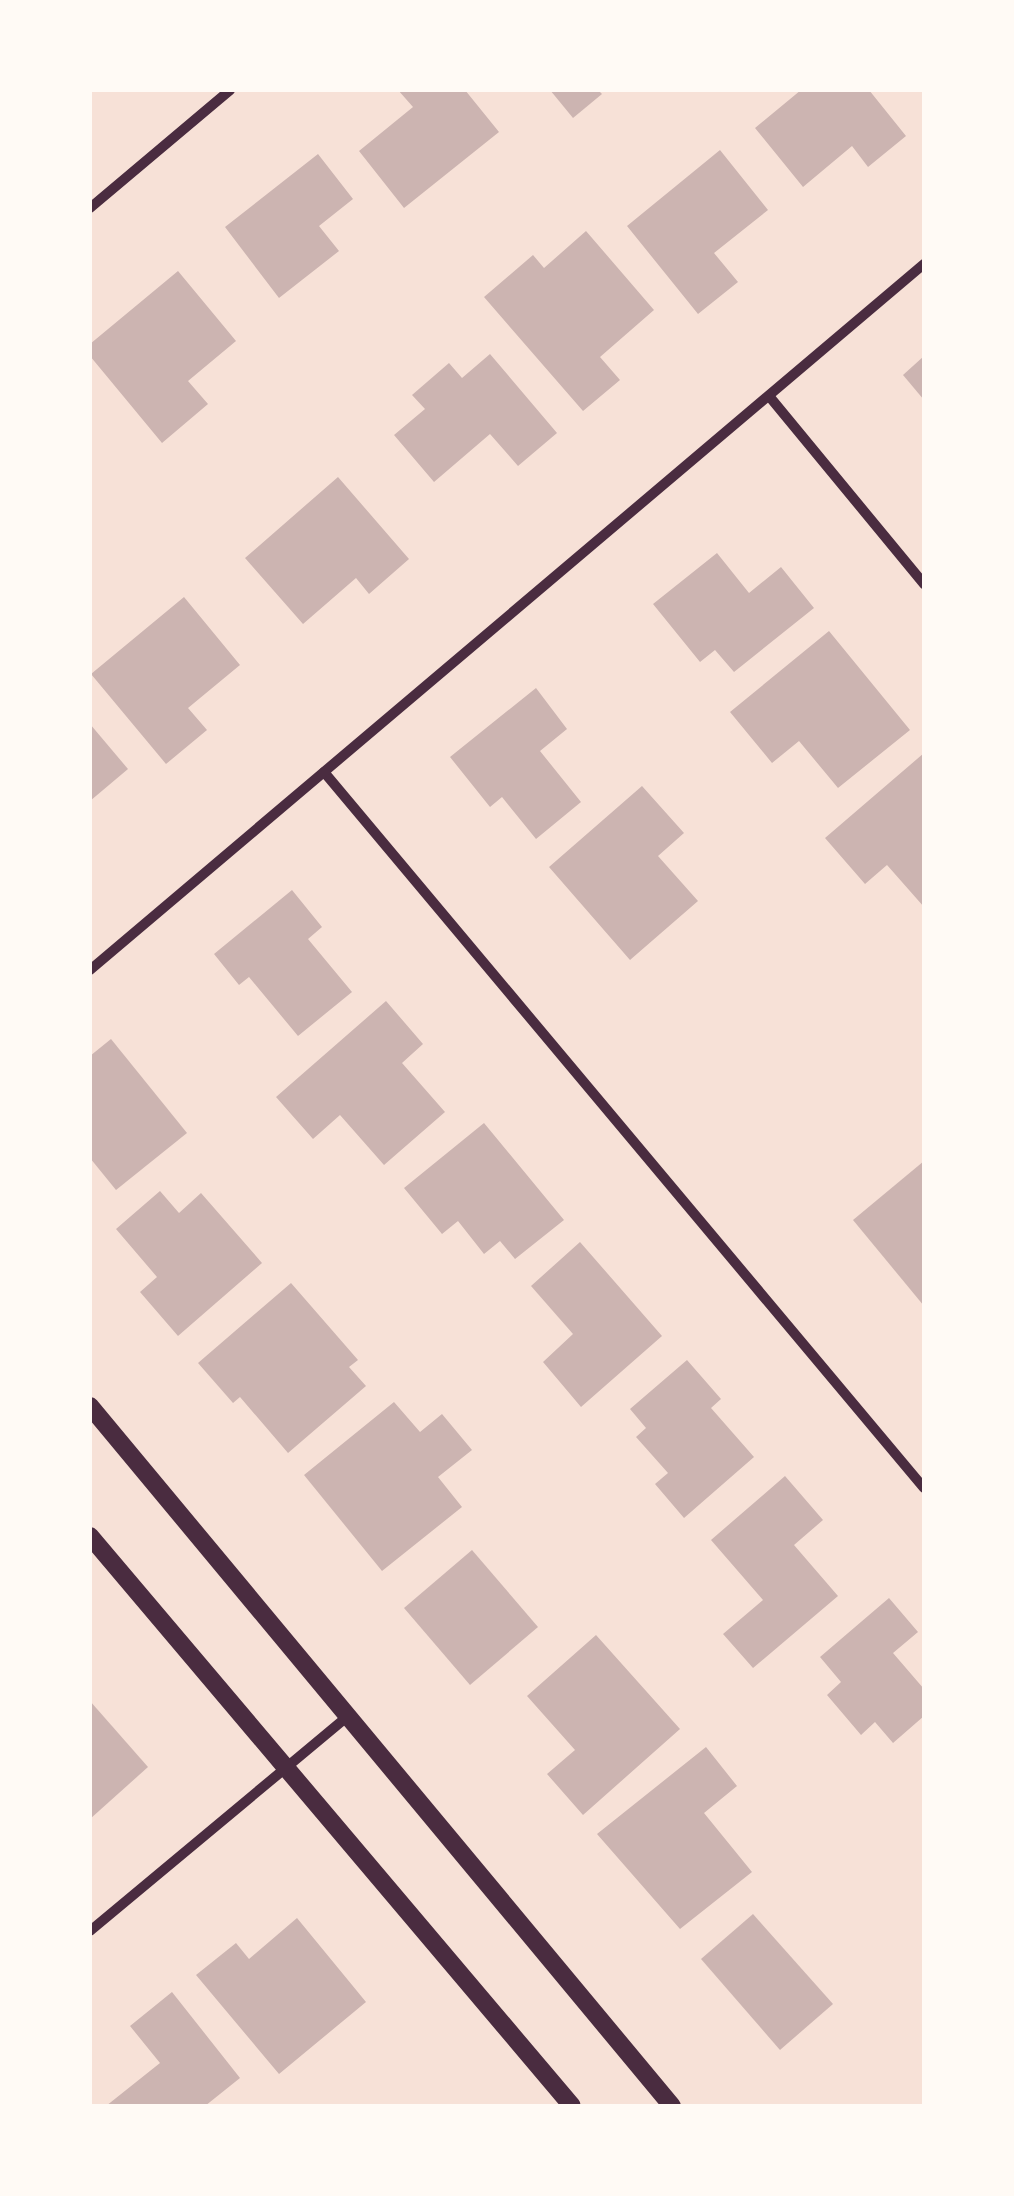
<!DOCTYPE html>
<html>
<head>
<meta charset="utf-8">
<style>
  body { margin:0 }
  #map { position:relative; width:1014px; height:2196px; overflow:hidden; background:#f7e1d7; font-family:Mulish,sans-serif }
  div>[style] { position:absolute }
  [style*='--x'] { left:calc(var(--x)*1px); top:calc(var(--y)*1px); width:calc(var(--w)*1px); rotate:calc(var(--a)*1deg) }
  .building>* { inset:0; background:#ccb4b1 }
  .minor>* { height:10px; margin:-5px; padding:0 5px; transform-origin:5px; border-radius:5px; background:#4a2c40 }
  .tertiary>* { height:18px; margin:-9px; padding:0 9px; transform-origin:9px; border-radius:9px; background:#4a2c40 }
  span { translate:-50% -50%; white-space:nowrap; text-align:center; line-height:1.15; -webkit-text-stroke:8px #fffaf5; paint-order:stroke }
  .frame { position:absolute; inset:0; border:92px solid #fffaf5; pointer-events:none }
</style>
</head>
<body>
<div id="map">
  <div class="building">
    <i style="clip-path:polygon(398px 90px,465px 90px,499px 132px,404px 208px,359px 151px,413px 107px)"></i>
    <i style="clip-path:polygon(550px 90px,598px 90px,602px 94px,573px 118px)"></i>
    <i style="clip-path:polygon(801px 90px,869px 90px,906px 136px,868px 167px,852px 146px,803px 187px,755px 128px)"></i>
    <i style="clip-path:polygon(720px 150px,768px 210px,714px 253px,738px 282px,698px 314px,627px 226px)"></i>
    <i style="clip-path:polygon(318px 154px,353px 199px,319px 226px,339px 251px,279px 298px,225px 227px)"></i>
    <i style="clip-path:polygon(586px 231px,654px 310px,600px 357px,620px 380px,583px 411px,484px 297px,533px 255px,544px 268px)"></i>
    <i style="clip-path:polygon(178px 271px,236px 341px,188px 381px,208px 404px,162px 443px,90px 356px,90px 344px)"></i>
    <i style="clip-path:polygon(490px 354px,557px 433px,518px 466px,490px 434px,434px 482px,394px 435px,425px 409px,412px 395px,449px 363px,462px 378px)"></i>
    <i style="clip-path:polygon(924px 356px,924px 400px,903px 375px)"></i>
    <i style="clip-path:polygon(338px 477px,409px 559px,369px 594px,356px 578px,303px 624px,245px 558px)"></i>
    <i style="clip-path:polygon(717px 553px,749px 593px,781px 567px,814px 608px,734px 672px,715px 650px,700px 662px,653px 604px)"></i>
    <i style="clip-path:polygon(184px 597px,240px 665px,188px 708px,207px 730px,166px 764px,91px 674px)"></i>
    <i style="clip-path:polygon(829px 631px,910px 730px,838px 788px,799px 741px,772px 763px,730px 712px)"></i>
    <i style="clip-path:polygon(536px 688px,567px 729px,540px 751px,581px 802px,536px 839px,502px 797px,490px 807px,450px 757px)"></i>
    <i style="clip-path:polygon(90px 724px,128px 769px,90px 801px)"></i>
    <i style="clip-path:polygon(924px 753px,924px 907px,887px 865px,865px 884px,825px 838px)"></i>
    <i style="clip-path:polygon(642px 786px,684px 833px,658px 856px,698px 901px,630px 960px,549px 867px)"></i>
    <i style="clip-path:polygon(292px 890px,322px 927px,308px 939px,352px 992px,298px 1036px,249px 977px,239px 985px,214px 954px)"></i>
    <i style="clip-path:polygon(386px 1001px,423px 1044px,402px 1063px,445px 1112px,384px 1165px,340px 1115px,313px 1139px,276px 1097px)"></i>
    <i style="clip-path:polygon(111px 1039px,187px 1133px,116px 1190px,90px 1158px,90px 1056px)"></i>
    <i style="clip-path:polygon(484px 1123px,564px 1220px,515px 1259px,500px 1241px,484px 1254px,458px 1221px,442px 1234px,404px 1188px)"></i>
    <i style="clip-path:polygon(924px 1161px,924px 1306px,853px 1220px)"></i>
    <i style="clip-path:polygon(160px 1191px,179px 1213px,201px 1193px,262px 1263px,178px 1336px,140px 1292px,157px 1277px,116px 1229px)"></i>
    <i style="clip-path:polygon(580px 1242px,662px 1336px,581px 1407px,543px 1362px,573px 1334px,531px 1286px)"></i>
    <i style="clip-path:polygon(291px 1283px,358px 1360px,349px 1367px,366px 1386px,288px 1453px,240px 1397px,233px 1403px,198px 1363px)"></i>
    <i style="clip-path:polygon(687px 1360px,721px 1399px,711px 1408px,754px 1457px,684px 1518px,655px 1484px,668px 1473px,636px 1437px,646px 1428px,630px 1409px)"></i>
    <i style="clip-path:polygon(394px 1402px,420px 1432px,442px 1414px,472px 1450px,438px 1477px,462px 1507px,382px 1571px,304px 1475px)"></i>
    <i style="clip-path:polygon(785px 1476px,823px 1520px,794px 1545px,838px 1596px,753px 1668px,723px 1634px,763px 1600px,711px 1540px)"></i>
    <i style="clip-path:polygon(472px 1550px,538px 1627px,470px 1685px,404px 1608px)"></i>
    <i style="clip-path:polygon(889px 1598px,918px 1632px,893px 1653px,924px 1689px,924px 1716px,893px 1743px,875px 1722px,861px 1735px,827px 1695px,841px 1682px,820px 1657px)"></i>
    <i style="clip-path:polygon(596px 1635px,680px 1729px,583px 1815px,547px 1774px,575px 1750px,527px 1696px)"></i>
    <i style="clip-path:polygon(90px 1701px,148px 1767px,90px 1819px)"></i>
    <i style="clip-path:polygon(706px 1747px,737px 1786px,704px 1813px,752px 1872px,680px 1929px,597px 1834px)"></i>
    <i style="clip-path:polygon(753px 1914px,833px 2004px,780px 2050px,701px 1959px)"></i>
    <i style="clip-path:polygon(297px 1918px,366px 2002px,279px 2074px,196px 1975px,236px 1943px,249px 1959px)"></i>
    <i style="clip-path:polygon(172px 1992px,240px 2078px,205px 2106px,106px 2106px,160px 2063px,130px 2026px)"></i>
  </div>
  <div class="minor">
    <i style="--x:90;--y:208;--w:183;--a:-40.1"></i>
    <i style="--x:769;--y:396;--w:244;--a:50.5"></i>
    <i style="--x:324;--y:772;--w:934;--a:50.04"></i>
    <i style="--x:90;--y:970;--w:1093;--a:-40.25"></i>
    <i style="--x:90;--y:1931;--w:336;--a:-39.8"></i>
  </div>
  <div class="tertiary">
    <i style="--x:90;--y:1406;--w:910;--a:50.26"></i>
    <i style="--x:90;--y:1536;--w:746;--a:49.78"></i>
  </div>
  <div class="frame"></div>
</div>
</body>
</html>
